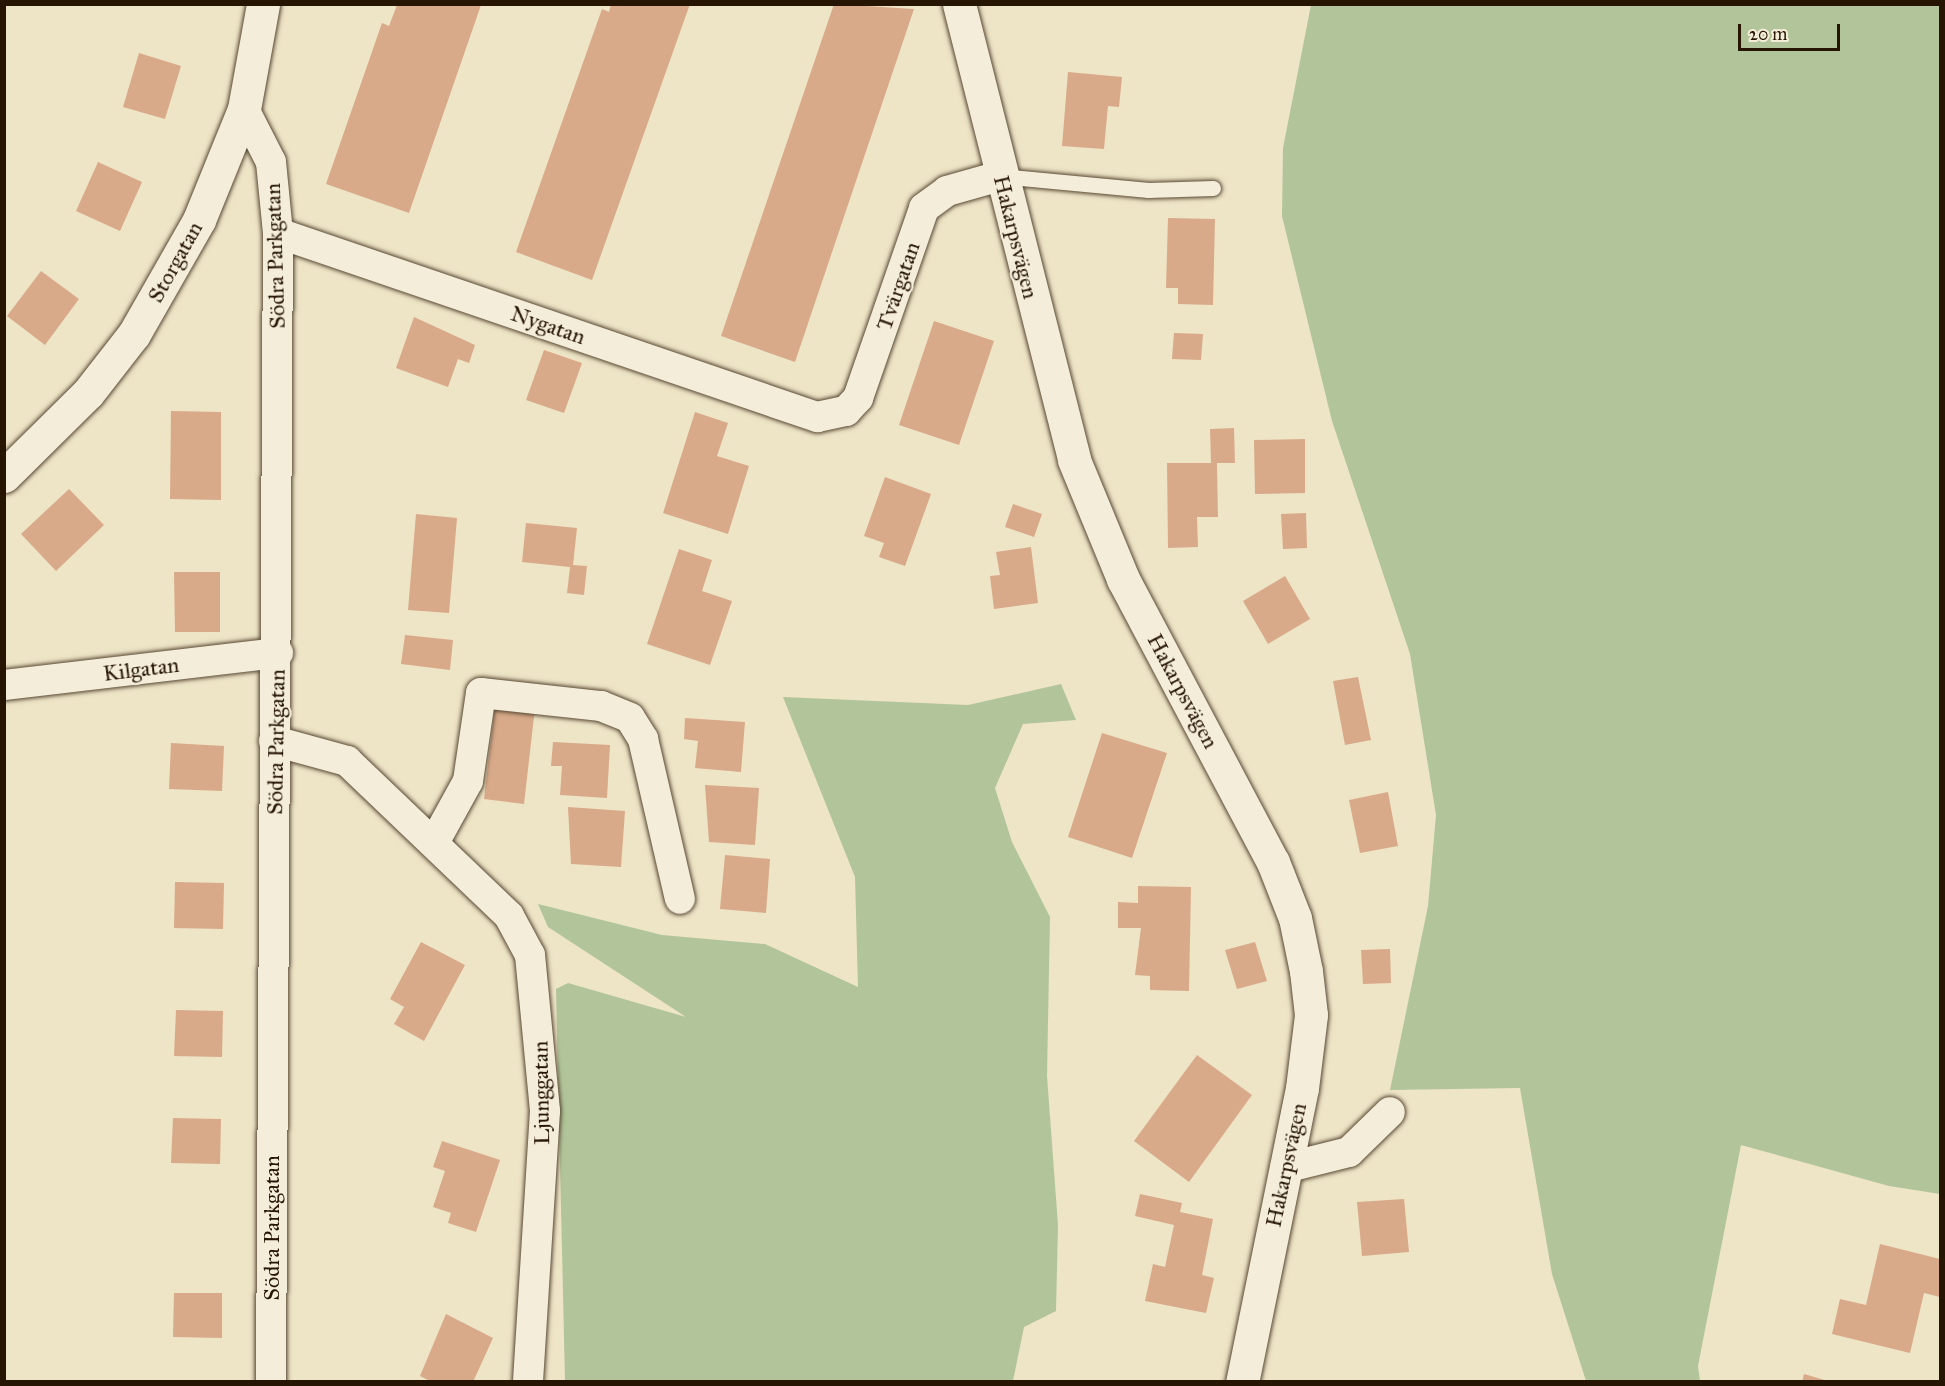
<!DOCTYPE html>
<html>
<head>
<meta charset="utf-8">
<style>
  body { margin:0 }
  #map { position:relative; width:1945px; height:1386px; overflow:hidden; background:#eee4c6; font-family:"IM FELL Great Primer",serif }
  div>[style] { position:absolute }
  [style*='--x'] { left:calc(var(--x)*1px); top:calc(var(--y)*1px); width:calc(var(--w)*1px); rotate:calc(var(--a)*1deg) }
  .green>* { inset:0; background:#b2c59a }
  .building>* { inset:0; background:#d8aa8a }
  .roads { filter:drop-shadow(0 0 2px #584934) drop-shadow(0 0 2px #584934) }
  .service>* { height:15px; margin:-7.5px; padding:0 7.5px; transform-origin:7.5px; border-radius:7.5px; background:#f4edda }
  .minor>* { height:30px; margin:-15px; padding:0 15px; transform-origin:15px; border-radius:15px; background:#f4edda }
  .tertiary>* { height:33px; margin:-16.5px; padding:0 16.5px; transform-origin:16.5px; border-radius:16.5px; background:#f4edda }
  span { translate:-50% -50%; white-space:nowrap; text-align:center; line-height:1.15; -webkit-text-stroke:4.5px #f4edda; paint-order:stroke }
  .street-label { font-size:22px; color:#261503 }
  .frame { position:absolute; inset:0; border:6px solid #261503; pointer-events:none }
  .scale { position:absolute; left:1738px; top:24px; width:102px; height:27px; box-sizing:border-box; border:3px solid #261503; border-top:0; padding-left:8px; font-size:18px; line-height:21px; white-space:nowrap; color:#261503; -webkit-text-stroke:4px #f4edda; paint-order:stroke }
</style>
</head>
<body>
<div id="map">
  <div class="green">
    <i style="clip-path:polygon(1311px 5px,1940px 5px,1940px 1194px,1889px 1186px,1741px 1145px,1698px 1366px,1700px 1381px,1586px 1381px,1552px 1274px,1520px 1088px,1390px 1090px,1428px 906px,1436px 815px,1410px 654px,1332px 421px,1282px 216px,1283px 148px)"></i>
    <i style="clip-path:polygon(1061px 684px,1076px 720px,1023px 724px,995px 788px,1012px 842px,1050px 917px,1047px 1076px,1058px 1225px,1056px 1311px,1024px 1327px,1013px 1381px,565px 1381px,556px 989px,568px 983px,686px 1017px,548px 927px,538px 904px,662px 935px,765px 944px,858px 987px,855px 877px,783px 697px,968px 705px)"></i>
  </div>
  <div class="building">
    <i style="clip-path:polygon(611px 4px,690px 4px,592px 280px,516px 252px,602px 9px,609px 12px)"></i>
    <i style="clip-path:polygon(834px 4px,914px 9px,795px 362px,721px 336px)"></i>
    <i style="clip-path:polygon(397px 5px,481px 5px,409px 213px,326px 184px,382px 23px,389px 26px)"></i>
    <i style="clip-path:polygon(139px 53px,181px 66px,165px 119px,123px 107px)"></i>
    <i style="clip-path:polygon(1068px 72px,1122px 77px,1119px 107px,1108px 106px,1104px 149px,1062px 146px)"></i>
    <i style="clip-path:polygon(98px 162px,142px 182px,120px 231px,76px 211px)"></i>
    <i style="clip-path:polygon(1168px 218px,1215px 219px,1213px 305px,1178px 304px,1178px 288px,1166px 288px)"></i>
    <i style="clip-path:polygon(41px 271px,79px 299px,45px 345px,7px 316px)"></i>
    <i style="clip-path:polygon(414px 317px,475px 345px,469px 363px,458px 359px,448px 387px,396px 368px)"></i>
    <i style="clip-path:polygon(934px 321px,994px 341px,959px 445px,899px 425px)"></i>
    <i style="clip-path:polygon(1174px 333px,1203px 334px,1201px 360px,1172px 359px)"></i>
    <i style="clip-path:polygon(544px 350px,582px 363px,564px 413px,526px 400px)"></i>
    <i style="clip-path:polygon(171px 411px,221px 412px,221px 500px,170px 499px)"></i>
    <i style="clip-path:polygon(695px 412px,728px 423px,717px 456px,749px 466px,728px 534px,663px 513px)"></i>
    <i style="clip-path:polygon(1234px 428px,1235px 463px,1217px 463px,1218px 517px,1197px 517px,1198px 547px,1168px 548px,1167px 463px,1211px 463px,1210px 429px)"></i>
    <i style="clip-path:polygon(1305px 439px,1305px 493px,1255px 494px,1254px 440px)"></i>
    <i style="clip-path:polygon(885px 477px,931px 494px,905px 566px,879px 557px,884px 543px,864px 536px)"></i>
    <i style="clip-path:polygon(69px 489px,104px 525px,56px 571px,21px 534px)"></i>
    <i style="clip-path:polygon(1013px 504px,1042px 514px,1034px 537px,1005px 527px)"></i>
    <i style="clip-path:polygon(1306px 513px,1307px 548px,1283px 549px,1281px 514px)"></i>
    <i style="clip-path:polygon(416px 514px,457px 518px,449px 613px,408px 610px)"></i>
    <i style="clip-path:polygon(526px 523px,577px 528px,573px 565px,587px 566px,584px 595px,567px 593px,570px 567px,522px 562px)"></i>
    <i style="clip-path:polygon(1031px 547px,1038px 603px,994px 609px,990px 576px,1000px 575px,996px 552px)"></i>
    <i style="clip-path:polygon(679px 549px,712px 560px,702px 591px,732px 601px,710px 665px,647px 644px)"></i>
    <i style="clip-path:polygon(174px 572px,220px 572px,220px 632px,175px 632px)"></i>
    <i style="clip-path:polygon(1285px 576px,1310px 619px,1268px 644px,1243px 601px)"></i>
    <i style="clip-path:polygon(405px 635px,453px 640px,450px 670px,401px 664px)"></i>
    <i style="clip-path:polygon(1358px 677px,1371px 740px,1345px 745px,1333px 681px)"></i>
    <i style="clip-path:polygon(495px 704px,535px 708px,524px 804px,484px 799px)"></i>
    <i style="clip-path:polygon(685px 718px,745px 722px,741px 772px,695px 768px,698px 741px,684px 739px)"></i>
    <i style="clip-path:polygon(1102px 733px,1167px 753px,1132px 858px,1068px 837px)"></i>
    <i style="clip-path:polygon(553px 742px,610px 745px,607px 798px,560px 795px,562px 766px,551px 766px)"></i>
    <i style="clip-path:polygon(171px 743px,224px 746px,222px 791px,169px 789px)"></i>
    <i style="clip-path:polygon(705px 785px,759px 788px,755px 845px,709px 842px)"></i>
    <i style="clip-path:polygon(1388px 792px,1398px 846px,1360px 853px,1349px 800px)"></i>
    <i style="clip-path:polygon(568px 807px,625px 811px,621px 867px,571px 864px)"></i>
    <i style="clip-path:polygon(725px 855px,770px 859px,766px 913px,720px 909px)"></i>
    <i style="clip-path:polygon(175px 882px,224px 883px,223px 929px,174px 928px)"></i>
    <i style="clip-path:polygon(1138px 886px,1191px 887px,1189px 991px,1150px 990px,1150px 976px,1135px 975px,1141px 928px,1118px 928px,1118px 902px,1138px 903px)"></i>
    <i style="clip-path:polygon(421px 942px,465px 965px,424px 1041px,394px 1024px,404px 1007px,390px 999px)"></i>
    <i style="clip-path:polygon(1255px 942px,1267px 981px,1237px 989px,1225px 950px)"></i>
    <i style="clip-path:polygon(1390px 949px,1391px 983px,1363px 984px,1361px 950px)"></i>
    <i style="clip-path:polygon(176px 1010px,223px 1011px,222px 1057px,174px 1056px)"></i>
    <i style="clip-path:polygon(1197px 1055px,1252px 1095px,1189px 1182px,1134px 1141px)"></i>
    <i style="clip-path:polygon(173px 1118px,221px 1119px,220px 1164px,171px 1163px)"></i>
    <i style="clip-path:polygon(442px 1141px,500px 1160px,476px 1232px,448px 1223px,451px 1213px,433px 1207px,445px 1171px,433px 1167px)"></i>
    <i style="clip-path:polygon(1140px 1194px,1182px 1203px,1180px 1212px,1213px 1219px,1202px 1275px,1214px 1278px,1206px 1313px,1145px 1301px,1153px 1264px,1165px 1267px,1174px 1225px,1135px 1216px)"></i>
    <i style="clip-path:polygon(1404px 1199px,1409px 1252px,1362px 1256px,1357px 1202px)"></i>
    <i style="clip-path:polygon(1880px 1244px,1940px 1259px,1940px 1297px,1924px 1293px,1910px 1353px,1832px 1334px,1840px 1299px,1866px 1305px)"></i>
    <i style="clip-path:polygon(174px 1293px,222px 1293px,222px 1338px,173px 1337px)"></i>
    <i style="clip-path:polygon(446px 1314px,493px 1338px,473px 1382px,432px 1382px,420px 1376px)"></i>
    <i style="clip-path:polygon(1804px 1374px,1828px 1381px,1828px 1382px,1802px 1382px)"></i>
  </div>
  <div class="roads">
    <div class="service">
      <i style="--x:1000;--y:176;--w:149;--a:5.4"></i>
      <i style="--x:1148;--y:190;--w:65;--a:-1.8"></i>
    </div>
    <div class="minor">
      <i style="--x:244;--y:109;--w:59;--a:63"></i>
      <i style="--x:271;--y:162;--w:71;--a:84.4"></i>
      <i style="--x:278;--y:233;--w:1149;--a:90.35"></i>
      <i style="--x:278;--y:233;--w:570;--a:18.85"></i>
      <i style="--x:817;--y:417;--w:30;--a:-12"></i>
      <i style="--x:846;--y:411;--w:18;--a:-47"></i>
      <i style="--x:858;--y:398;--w:201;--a:-70.8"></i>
      <i style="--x:924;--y:208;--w:29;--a:-36"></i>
      <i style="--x:947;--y:191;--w:55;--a:-15.8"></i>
      <i style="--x:4;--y:685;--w:276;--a:-6.7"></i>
      <i style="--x:274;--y:741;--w:76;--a:15.3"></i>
      <i style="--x:347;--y:761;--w:224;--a:43.7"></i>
      <i style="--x:509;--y:916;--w:44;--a:61.7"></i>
      <i style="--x:530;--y:955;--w:157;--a:84.5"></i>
      <i style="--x:545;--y:1111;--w:272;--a:93.6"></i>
      <i style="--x:435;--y:841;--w:68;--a:-61.2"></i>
      <i style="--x:468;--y:781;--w:89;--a:-81.6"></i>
      <i style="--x:481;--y:693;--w:121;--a:6.2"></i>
      <i style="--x:601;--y:706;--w:31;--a:22"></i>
      <i style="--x:630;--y:718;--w:25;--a:58"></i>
      <i style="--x:643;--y:739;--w:164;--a:77"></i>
      <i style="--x:1285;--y:1168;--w:66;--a:-14"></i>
      <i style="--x:1349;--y:1152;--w:57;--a:-44.3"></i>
    </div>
    <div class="tertiary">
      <i style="--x:959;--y:4;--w:470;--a:75.8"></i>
      <i style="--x:1074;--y:460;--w:129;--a:67.6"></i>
      <i style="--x:1123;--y:579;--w:320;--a:62.1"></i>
      <i style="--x:1273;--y:862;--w:60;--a:68.6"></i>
      <i style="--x:1295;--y:918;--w:54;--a:78.3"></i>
      <i style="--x:1306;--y:971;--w:44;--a:83.5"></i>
      <i style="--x:1311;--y:1015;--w:74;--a:97"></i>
      <i style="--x:1302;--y:1088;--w:300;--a:101.5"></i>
      <i style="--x:4;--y:476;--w:118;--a:-44.7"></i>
      <i style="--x:88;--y:393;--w:75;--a:-52.1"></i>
      <i style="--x:134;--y:334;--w:131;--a:-60.3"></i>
      <i style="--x:199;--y:220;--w:120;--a:-67.9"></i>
      <i style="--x:244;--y:109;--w:107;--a:-79.7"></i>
    </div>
  </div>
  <div class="street-label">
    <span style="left:1016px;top:237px;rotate:76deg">Hakarpsvägen</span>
    <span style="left:275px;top:256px;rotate:-92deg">Södra Parkgatan</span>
    <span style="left:175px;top:262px;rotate:-61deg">Storgatan</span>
    <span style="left:898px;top:286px;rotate:-71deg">Tvärgatan</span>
    <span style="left:548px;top:325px;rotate:19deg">Nygatan</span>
    <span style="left:141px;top:669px;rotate:-7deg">Kilgatan</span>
    <span style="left:1183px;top:691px;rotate:62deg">Hakarpsvägen</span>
    <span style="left:276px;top:742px;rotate:-89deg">Södra Parkgatan</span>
    <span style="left:541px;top:1093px;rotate:-91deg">Ljunggatan</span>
    <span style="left:1286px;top:1165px;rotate:-78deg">Hakarpsvägen</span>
    <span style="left:272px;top:1228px;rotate:-90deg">Södra Parkgatan</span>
  </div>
  <div class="frame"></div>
  <div class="scale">20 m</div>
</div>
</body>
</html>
